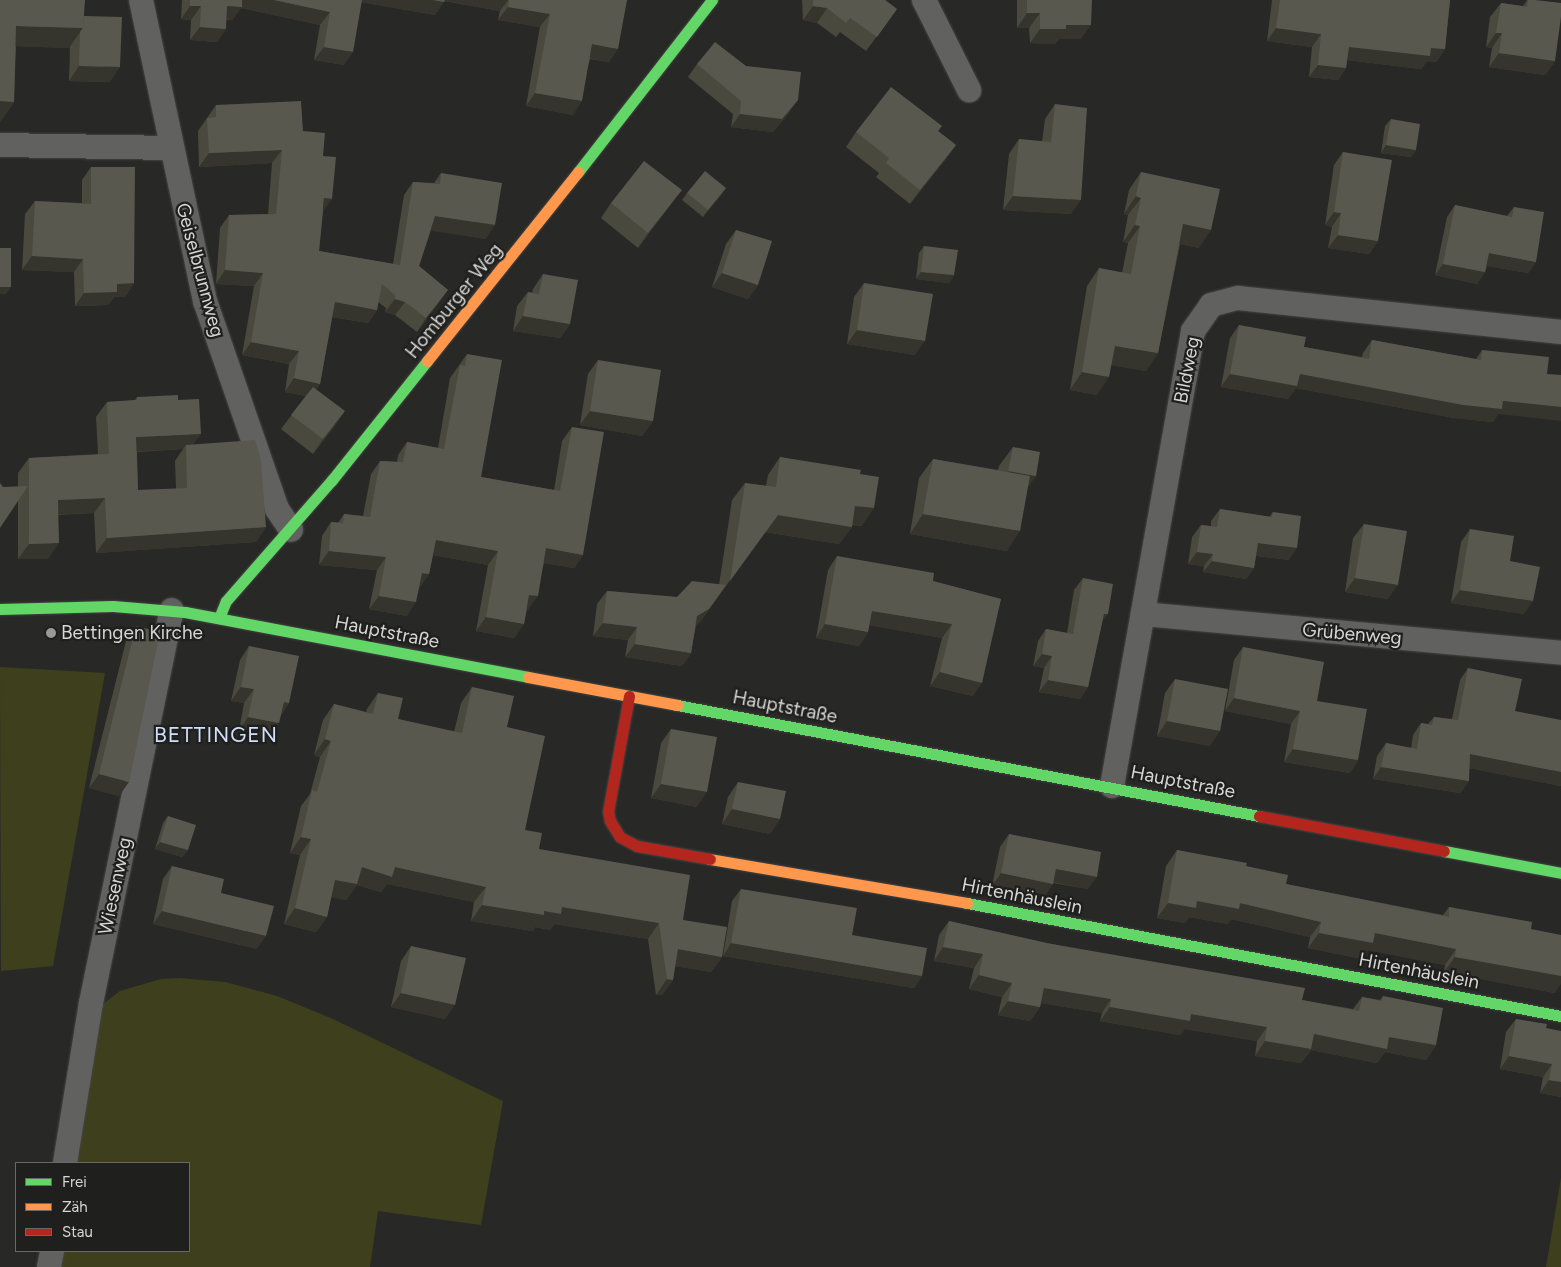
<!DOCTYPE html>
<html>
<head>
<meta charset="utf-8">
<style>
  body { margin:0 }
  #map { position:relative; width:1561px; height:1267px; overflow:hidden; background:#282827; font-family:Figtree,sans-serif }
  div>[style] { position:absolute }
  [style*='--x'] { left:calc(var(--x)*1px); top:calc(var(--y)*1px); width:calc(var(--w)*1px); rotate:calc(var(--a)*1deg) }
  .green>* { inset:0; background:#3e401d }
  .roads { filter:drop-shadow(0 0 1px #444443) drop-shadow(0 0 1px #444443) }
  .street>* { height:24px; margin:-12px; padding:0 12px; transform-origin:12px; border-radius:12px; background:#616260 }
  .fast>* { height:11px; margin:-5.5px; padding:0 5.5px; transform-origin:5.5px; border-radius:5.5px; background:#63d668 }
  .slow>* { height:11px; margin:-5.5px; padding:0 5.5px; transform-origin:5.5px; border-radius:5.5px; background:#ff974d }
  .jam>* { height:11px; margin:-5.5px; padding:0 5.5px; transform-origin:5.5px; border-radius:5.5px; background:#b3261e }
  .wall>* { inset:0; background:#49493e }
  .shaded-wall>* { inset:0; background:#35352e }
  .building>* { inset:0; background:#58584e }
  .dots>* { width:14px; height:14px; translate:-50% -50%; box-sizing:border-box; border:2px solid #1f1f1d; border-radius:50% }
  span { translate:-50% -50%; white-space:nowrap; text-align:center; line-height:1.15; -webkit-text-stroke:4.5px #1f1f1d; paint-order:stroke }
  .street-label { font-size:19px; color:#d6d6d4 }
  .poi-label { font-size:19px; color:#d6d6d4 }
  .left { translate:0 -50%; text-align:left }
  .quarter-label { font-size:21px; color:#d1dffa; letter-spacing:1px }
  .legend { position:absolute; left:15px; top:1162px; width:175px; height:90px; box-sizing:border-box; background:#1f1f1d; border:1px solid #686866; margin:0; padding:6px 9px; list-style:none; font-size:15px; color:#d6d6d4 }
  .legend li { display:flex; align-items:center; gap:10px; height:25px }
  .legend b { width:25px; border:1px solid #686866 }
</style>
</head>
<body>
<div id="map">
  <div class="green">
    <i style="clip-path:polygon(0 667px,105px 673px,53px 966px,1px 971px)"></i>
    <i style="clip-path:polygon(180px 978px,225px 982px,277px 996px,333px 1019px,503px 1101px,481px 1225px,378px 1211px,370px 1267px,55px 1267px,58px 1251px,189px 1251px,189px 1163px,72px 1163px,99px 1007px,120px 991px,161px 979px)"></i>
    <i style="clip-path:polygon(1561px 1176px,1561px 1267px,1546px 1267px,1561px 1178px)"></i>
  </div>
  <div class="roads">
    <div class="street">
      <i style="--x:141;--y:0;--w:308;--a:78"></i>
      <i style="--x:205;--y:301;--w:220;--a:70.9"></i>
      <i style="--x:277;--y:509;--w:25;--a:56"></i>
      <i style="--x:924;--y:0;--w:101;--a:63.4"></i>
      <i style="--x:0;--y:145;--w:170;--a:1"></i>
      <i style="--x:1143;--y:614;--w:420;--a:5.3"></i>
      <i style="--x:1112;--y:786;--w:462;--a:-79.9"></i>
      <i style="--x:1193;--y:331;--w:32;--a:-55"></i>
      <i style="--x:1211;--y:305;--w:28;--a:-15"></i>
      <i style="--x:1238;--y:298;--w:325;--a:6"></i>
      <i style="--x:65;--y:1163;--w:162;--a:-80.8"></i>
      <i style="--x:91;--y:1003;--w:401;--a:-78.4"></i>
      <i style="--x:49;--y:1267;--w:16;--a:-79"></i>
    </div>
    <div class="fast">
      <i style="--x:578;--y:172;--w:218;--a:-52.1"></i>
      <i style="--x:0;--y:609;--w:113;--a:-1.5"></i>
      <i style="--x:113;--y:606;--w:72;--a:4.8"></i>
      <i style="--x:185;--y:612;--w:349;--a:10.7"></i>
      <i style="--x:219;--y:618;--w:18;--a:-68"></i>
      <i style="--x:226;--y:601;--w:161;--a:-48.8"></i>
      <i style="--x:332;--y:480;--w:152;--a:-51.4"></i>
      <i style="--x:677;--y:705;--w:592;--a:10.8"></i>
      <i style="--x:1444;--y:851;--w:119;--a:10.6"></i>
      <i style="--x:967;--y:903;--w:605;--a:10.77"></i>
    </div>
    <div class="slow">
      <i style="--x:427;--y:361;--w:242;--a:-51.4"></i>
      <i style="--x:528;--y:677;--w:152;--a:10.6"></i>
      <i style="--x:710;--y:859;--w:261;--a:9.7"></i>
    </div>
    <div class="jam">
      <i style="--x:629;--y:696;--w:117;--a:100.3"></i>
      <i style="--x:608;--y:811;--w:10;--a:79"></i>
      <i style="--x:610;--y:821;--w:19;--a:58"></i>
      <i style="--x:620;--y:837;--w:19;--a:28"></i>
      <i style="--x:637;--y:846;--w:74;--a:10.1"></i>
      <i style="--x:1259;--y:816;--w:188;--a:10.7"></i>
    </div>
  </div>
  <div class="wall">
    <i style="clip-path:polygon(0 0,84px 16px,110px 82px,69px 81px,70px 46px,69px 48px,16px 46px,14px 102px,0 122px)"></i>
    <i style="clip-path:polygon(182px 0,627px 0,609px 62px,590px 59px,573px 115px,526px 106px,540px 27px,498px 20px,500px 11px,444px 1px,435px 15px,361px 2px,344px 65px,314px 60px,320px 25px,241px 8px,232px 20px,226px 20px,226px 29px,217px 42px,190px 40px,191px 20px,181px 19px)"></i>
    <i style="clip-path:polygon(802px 0,885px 0,897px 9px,866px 51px,840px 32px,836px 37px,817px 23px,803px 20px)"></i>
    <i style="clip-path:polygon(1017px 0,1092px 0,1081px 39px,1059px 39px,1055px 44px,1030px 43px,1029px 28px,1017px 28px)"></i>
    <i style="clip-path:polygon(1272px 0,1450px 0,1445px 49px,1436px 62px,1427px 61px,1421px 69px,1347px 60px,1346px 68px,1338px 80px,1309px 77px,1312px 47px,1267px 41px)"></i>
    <i style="clip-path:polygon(1527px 0,1535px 0,1555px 61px,1545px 75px,1489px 67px,1492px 48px,1486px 47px,1490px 17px,1501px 3px,1523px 6px)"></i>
    <i style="clip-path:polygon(697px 64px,789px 113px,773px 132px,731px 127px,733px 114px,688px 77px)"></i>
    <i style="clip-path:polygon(1055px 104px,1071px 214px,1003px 210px,1009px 154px,1019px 139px,1042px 142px,1045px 119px)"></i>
    <i style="clip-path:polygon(216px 105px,303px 131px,323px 156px,323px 212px,319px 251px,393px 264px,404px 195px,413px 182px,434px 183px,441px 173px,486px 239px,431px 230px,419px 266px,448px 290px,417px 332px,395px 315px,385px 312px,386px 308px,378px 302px,377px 310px,368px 323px,332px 317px,320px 384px,316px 389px,335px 426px,313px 454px,281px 429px,306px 396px,285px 392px,289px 364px,242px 355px,254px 286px,216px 284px,220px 228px,229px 215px,268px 214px,272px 163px,199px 167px,198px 131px)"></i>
    <i style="clip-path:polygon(1391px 119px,1416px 150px,1411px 157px,1381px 153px,1385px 126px)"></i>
    <i style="clip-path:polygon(938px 131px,956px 145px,946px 159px,910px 204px,876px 177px,879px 173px,846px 147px,856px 132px)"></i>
    <i style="clip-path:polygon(1343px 152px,1378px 241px,1369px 254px,1328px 248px,1332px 227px,1325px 225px,1334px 165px)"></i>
    <i style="clip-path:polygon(91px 167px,134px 283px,125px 297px,114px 297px,108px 305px,75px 306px,74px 272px,22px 270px,25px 214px,35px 201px,82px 203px,82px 180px)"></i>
    <i style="clip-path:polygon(1141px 172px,1199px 248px,1180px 244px,1158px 353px,1146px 371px,1111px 365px,1097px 395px,1070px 390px,1087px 286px,1099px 268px,1122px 273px,1128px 243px,1123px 242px,1128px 215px,1124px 214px,1129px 190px)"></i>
    <i style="clip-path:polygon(726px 188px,703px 217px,682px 200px,687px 193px)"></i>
    <i style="clip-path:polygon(611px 203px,671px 204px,638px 248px,601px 218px)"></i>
    <i style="clip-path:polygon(1455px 205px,1507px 216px,1514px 207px,1536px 262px,1528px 273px,1487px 266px,1485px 272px,1477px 284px,1435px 275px,1447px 217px)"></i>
    <i style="clip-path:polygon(736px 230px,758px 285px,748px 299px,712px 287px,726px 244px)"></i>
    <i style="clip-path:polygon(924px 246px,954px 275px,949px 283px,916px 279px,919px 253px)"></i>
    <i style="clip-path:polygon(543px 274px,570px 324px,560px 338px,513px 331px,517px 306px,528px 292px,532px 293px,533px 289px)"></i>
    <i style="clip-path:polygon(864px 283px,915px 355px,847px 344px,854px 297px)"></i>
    <i style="clip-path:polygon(1239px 325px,1304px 347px,1362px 357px,1363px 353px,1372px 340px,1476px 359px,1482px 350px,1498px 414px,1493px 422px,1454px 418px,1296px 388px,1288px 399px,1221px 387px,1230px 338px)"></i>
    <i style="clip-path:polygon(467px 354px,481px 477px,554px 490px,562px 441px,572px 427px,583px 555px,574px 568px,544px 563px,528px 610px,527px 609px,524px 624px,514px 638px,476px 631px,488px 565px,433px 555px,429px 574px,419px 588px,407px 616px,369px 609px,377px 570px,319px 565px,322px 536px,331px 522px,338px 523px,344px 514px,363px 516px,371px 474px,380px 461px,397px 462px,398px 455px,407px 442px,438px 448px,450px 378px)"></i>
    <i style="clip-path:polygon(598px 360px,653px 421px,642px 436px,580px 425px,588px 374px)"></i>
    <i style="clip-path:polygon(evenodd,137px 397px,178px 400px,193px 445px,266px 527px,256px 542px,96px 553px,94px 513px,58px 515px,48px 559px,18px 559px,18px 500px,3px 487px,18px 487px,18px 473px,29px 458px,98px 454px,96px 417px,107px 402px,135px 400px,137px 397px,183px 449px,175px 461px,176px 489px,138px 490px,137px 452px,183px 449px)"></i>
    <i style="clip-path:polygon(1013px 447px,1036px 476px,1028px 486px,1007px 551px,910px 534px,919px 478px,933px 459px,998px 470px,999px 466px)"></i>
    <i style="clip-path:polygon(780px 457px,860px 474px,862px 526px,852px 525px,852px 527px,839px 544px,765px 532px,700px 622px,696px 625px,691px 653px,682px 666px,625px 657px,628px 640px,593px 636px,597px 604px,607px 591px,677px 597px,719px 585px,732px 500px,745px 483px,766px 486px,768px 475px)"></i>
    <i style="clip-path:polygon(1220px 509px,1269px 517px,1273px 512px,1289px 560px,1256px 556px,1254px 568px,1246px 579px,1203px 572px,1204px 566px,1188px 564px,1192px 537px,1201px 525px,1211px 526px,1211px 521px)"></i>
    <i style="clip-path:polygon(1364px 524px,1388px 599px,1345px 592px,1353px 538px)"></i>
    <i style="clip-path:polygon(1470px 529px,1510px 561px,1524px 614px,1451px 603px,1461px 542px)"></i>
    <i style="clip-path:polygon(837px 556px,1001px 599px,973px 696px,930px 686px,942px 638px,869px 625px,868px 632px,859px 646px,816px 638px,828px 570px)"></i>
    <i style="clip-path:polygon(1083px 578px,1102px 623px,1088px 687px,1080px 699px,1039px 692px,1044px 668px,1033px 666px,1038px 641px,1046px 629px,1067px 633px,1074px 590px)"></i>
    <i style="clip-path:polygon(136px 626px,119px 796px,89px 788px,126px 641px)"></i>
    <i style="clip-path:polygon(249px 646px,289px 703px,281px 715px,270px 737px,239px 731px,244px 703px,231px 701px,240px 660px)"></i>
    <i style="clip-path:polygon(1243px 647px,1317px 701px,1358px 760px,1350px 773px,1284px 762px,1291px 724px,1225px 711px,1234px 660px)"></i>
    <i style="clip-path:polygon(1468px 668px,1515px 711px,1561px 786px,1469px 768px,1469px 781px,1460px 793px,1373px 779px,1377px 756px,1386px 743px,1411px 748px,1413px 735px,1421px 723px,1428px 724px,1434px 717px,1452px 719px,1460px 680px)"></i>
    <i style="clip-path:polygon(1175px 679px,1210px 746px,1157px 736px,1165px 693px)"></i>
    <i style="clip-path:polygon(472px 687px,507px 727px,525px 830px,539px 849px,683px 920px,722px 957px,711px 972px,675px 966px,673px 980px,662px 995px,656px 995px,648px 939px,554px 924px,550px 930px,535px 927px,533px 931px,471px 921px,474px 902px,387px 884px,381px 892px,357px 885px,346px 900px,331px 897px,327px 917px,316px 932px,284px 924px,300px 855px,290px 853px,301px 806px,310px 794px,320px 757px,314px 755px,323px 720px,334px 704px,366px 712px,367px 709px,378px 693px,398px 719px,454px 732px,461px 703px)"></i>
    <i style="clip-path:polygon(671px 729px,697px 807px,651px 798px,661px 743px)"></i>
    <i style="clip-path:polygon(738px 782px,780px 819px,770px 834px,722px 824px,728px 797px)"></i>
    <i style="clip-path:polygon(168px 816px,188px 850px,182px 857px,155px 849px,163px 823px)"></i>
    <i style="clip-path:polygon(1009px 834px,1088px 889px,1053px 883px,1053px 884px,1044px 897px,992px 886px,1000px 847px)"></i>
    <i style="clip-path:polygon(1177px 850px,1246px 866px,1286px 884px,1443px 915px,1449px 907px,1531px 929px,1555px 993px,1444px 972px,1445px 965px,1368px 950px,1362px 959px,1308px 948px,1310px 937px,1231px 919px,1228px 924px,1189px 917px,1185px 923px,1157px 918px,1166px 866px)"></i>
    <i style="clip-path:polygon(172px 866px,221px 893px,257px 949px,153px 924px,163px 879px)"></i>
    <i style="clip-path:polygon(741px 889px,852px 935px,922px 976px,914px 988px,723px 956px,732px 901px)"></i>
    <i style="clip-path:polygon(949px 921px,1302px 1000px,1353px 1009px,1362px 997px,1380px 1000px,1383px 996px,1436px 1045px,1426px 1060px,1385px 1052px,1377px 1063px,1311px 1050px,1301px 1063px,1255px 1056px,1257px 1041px,1185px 1029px,1180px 1035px,1100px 1021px,1102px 1013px,1041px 1003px,1040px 1007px,1030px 1021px,998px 1015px,1002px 997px,969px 989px,974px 968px,934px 961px,939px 935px)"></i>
    <i style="clip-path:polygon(411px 946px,445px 1019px,391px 1007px,401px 961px)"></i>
    <i style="clip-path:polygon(1516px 1019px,1546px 1028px,1561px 1097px,1540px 1093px,1543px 1077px,1500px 1069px,1506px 1032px)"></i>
  </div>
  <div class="shaded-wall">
    <i style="clip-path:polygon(238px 0,274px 0,330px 12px,320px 25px,241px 8px,232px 20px,218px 19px,227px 6px)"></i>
    <i style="clip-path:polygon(355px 0,433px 0,444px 2px,435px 15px,354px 1px)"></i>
    <i style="clip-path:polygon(440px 0,508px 0,500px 11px)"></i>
    <i style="clip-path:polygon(190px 6px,201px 6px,191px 20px,181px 19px)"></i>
    <i style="clip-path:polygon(813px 6px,827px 8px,817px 23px,803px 20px)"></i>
    <i style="clip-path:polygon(508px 7px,550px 14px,540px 27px,498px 20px)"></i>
    <i style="clip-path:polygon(1027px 13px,1040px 13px,1029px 28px,1017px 28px)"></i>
    <i style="clip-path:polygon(1066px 25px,1091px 25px,1081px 39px,1059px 39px,1055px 44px,1030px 43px,1040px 29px)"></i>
    <i style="clip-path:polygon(16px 26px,83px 28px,69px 48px,2px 46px)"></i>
    <i style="clip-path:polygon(200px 27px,226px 29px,217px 42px,190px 40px)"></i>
    <i style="clip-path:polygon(1276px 28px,1321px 34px,1312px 47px,1267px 41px)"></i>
    <i style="clip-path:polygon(1496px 33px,1502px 33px,1492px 48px,1486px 47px)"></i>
    <i style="clip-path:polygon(592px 44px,618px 49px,609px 62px,583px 57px)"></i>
    <i style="clip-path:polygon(324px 47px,353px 52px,344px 65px,314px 60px)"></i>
    <i style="clip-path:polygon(1349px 47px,1431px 48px,1445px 49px,1436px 62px,1427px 61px,1421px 69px,1340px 59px)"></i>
    <i style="clip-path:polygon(1499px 53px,1555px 61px,1545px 75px,1489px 67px)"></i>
    <i style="clip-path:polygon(1318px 65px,1346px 68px,1338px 80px,1309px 77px)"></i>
    <i style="clip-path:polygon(79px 66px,120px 67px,110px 82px,69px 81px)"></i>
    <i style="clip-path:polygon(535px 93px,582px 101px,573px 115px,526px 106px)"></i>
    <i style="clip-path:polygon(798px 100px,789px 113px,773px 132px,731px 127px,740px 114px)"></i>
    <i style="clip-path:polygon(0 101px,14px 102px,0 122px)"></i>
    <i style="clip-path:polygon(956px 145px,946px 159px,910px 204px,920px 190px)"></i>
    <i style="clip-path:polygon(1386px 145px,1416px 150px,1411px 157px,1381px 153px)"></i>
    <i style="clip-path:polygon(282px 150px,272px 163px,199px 167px,209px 153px)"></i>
    <i style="clip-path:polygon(726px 188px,721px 196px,703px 217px,708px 210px)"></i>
    <i style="clip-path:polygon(682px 190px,671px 204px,638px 248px,648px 233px)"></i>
    <i style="clip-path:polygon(1013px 196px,1081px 200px,1071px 214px,1003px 210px)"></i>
    <i style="clip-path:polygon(1136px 196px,1141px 198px,1128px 215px,1124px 214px)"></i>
    <i style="clip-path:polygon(324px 198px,332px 199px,323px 212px)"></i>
    <i style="clip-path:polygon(1334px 212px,1341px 213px,1332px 227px,1325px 225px)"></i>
    <i style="clip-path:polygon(435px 216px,495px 225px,486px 239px,426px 230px)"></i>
    <i style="clip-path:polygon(1183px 224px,1211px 230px,1199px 248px,1171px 242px)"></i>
    <i style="clip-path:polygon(1135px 225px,1140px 226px,1128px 243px,1123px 242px)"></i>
    <i style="clip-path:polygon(1338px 235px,1378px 241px,1369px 254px,1328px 248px)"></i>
    <i style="clip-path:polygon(1489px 253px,1536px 262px,1528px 273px,1481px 265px)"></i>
    <i style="clip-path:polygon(32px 256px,83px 259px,74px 272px,22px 270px)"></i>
    <i style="clip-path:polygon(1443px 264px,1485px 272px,1477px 284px,1435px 275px)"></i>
    <i style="clip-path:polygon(225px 270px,263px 273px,254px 286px,216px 284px)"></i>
    <i style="clip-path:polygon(921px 272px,954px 275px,949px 283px,916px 279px)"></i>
    <i style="clip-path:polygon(722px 273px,758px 285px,748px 299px,712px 287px)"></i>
    <i style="clip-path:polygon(134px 283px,125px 297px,114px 297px,108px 305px,75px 306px,84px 293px,117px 284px)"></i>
    <i style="clip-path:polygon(0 287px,11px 287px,6px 294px,0 294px)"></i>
    <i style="clip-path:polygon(448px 290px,439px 303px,417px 332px,426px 318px)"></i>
    <i style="clip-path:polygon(395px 299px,405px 302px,395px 315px,385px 312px)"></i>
    <i style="clip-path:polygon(335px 302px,377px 310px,368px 323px,326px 316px)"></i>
    <i style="clip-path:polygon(523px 316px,570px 324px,560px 338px,513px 331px)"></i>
    <i style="clip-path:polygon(857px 330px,925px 341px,915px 355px,847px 344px)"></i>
    <i style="clip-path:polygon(251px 342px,299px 351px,289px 364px,242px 355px)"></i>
    <i style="clip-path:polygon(1115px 346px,1158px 353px,1146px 371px,1102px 364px)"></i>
    <i style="clip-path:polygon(1082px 372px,1109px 377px,1097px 395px,1070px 390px)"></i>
    <i style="clip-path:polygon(1230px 374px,1300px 374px,1503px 401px,1561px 407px,1561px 421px,1498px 414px,1493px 422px,1454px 418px,1296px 388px,1288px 399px,1221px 387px)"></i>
    <i style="clip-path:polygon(294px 378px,320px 384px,311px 397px,285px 392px)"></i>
    <i style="clip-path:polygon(345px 411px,335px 426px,313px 454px,323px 439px)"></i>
    <i style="clip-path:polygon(590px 411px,653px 421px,642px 436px,580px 425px)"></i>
    <i style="clip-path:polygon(201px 434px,190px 449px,186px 445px,183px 449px,125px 452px,136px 437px)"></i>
    <i style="clip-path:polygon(1008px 471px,1036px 476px,1022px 496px)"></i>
    <i style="clip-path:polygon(105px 498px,94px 513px,47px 515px,58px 500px)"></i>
    <i style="clip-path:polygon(855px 506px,874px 508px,862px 526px,843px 523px)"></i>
    <i style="clip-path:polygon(923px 514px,1020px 531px,1007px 551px,910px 534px)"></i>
    <i style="clip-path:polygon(778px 515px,852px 527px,839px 544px,765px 532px,717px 598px)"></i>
    <i style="clip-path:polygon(266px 527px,256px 542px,96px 553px,107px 538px)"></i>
    <i style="clip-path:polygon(436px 540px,498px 551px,488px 565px,426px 554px)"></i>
    <i style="clip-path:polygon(59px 543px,48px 559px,18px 559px,29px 544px)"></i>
    <i style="clip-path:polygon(1258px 543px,1297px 548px,1289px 560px,1250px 555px)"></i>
    <i style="clip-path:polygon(546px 548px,583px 555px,574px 568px,537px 562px)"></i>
    <i style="clip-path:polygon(329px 551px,386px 557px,377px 570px,319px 565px)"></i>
    <i style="clip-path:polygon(1197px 552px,1213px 554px,1204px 566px,1188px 564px)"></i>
    <i style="clip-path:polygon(1212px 561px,1254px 568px,1246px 579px,1203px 572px)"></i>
    <i style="clip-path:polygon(422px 573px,429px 574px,420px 588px,412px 586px)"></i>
    <i style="clip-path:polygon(1355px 578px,1398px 585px,1388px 599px,1345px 592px)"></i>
    <i style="clip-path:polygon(726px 585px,700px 622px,687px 630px,697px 616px)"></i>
    <i style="clip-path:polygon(1460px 590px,1533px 601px,1524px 614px,1451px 603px)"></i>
    <i style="clip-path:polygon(529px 595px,538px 596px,528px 610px,520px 608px)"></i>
    <i style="clip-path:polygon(379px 596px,416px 602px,407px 616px,369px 609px)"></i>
    <i style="clip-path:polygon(872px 611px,952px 624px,942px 638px,862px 624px)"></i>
    <i style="clip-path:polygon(1104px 614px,1108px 614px,1099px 626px)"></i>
    <i style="clip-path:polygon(486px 617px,524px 624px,514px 638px,476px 631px)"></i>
    <i style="clip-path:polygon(603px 623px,637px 627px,628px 640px,593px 636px)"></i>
    <i style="clip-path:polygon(825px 624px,868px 632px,859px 646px,816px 638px)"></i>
    <i style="clip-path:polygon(635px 644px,691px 653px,682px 666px,625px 657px)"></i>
    <i style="clip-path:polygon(1042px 654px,1052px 656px,1044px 668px,1033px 666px)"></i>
    <i style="clip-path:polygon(940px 672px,982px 683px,973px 696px,930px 686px)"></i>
    <i style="clip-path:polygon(1048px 680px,1088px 687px,1080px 699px,1039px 692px)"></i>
    <i style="clip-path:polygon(241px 687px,254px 689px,244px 703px,231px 701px)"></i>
    <i style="clip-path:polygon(1234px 698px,1300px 711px,1291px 724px,1225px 711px)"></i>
    <i style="clip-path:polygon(284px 702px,289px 703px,280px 717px)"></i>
    <i style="clip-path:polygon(248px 717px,279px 723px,270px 737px,239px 731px)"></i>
    <i style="clip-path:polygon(1167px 721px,1220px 731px,1210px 746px,1157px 736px)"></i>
    <i style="clip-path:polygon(325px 739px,331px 741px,320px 757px,314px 755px)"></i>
    <i style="clip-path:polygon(1293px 749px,1358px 760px,1350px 773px,1284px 762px)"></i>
    <i style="clip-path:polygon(1470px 754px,1561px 772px,1561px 786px,1462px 767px)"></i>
    <i style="clip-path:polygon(1381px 767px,1469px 781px,1460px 793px,1373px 779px)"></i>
    <i style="clip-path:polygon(99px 774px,129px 782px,119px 796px,89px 788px)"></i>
    <i style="clip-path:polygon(661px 784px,707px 792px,697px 807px,651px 798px)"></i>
    <i style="clip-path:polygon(732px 809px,780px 819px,770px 834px,722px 824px)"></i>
    <i style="clip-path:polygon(301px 837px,311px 839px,300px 855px,290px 853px)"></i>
    <i style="clip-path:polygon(160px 842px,188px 850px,182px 857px,155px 849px)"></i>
    <i style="clip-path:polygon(362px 867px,395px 867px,486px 887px,474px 902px,387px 884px,381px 892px,357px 885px,346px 900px,324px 896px,335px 880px)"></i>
    <i style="clip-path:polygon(1056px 869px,1097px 877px,1088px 889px,1047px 881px)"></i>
    <i style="clip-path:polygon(1001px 873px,1053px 884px,1044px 897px,992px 886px)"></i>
    <i style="clip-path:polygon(1197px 901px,1240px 903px,1321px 922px,1310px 937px,1231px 919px,1228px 924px,1189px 917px,1185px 923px,1157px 918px,1168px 903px)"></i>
    <i style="clip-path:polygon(482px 905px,544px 911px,562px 907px,659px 923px,648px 939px,554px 924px,550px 930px,535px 927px,533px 931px,471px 921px)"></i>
    <i style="clip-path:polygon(295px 908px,327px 917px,316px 932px,284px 924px)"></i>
    <i style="clip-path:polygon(162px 911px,266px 936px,257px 949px,153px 924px)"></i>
    <i style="clip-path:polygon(1319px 933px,1375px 933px,1456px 949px,1445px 965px,1368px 950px,1362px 959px,1308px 948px)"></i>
    <i style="clip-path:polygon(731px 943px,922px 976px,914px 988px,723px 956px)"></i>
    <i style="clip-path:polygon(943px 947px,983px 954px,974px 968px,934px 961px)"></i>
    <i style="clip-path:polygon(678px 949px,722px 957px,711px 972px,667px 965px)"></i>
    <i style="clip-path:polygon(1455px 957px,1561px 974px,1561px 984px,1555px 993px,1444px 972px)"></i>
    <i style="clip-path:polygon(979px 975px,1012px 983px,1002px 997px,969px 989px)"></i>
    <i style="clip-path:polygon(667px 979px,673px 980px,662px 995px,656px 995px)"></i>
    <i style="clip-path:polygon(1044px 988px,1111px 999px,1102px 1013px,1034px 1002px)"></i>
    <i style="clip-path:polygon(401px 993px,455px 1005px,445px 1019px,391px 1007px)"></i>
    <i style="clip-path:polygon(1008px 1001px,1040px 1007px,1030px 1021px,998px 1015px)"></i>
    <i style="clip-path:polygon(1110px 1007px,1191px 1014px,1267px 1027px,1257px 1041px,1185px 1029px,1180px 1035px,1100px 1021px)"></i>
    <i style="clip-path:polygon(1314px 1034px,1389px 1037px,1436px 1045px,1426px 1060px,1385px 1052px,1377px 1063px,1311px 1050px,1301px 1063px,1255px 1056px,1265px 1041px)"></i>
    <i style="clip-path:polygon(1509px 1056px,1552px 1064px,1543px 1077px,1500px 1069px)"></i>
    <i style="clip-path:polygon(1549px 1080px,1561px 1082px,1561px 1097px,1540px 1093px)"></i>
  </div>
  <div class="building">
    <i style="clip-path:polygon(0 0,85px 0,83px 28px,16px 26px,14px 102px,0 101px)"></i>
    <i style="clip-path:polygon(190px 0,242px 0,242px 7px,227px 6px,226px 29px,200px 27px,201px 6px,190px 6px)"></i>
    <i style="clip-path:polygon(274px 0,362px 0,353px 52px,324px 47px,330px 12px)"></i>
    <i style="clip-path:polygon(433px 0,445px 0,444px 2px)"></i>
    <i style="clip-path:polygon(509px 0,627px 0,618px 49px,592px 44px,582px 101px,535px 93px,550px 14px,508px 7px)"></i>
    <i style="clip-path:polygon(813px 0,885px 0,897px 9px,877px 37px,850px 18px,846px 23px,827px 8px,813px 6px)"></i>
    <i style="clip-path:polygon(1027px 0,1092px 0,1091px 25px,1066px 25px,1066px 29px,1040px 29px,1040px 13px,1027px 13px)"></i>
    <i style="clip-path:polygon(1280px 0,1450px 0,1445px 49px,1431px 48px,1430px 56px,1349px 47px,1346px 68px,1318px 65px,1321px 34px,1276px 28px)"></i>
    <i style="clip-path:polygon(1528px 0,1535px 0,1561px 3px,1561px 17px,1555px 61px,1499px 53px,1502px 33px,1496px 33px,1501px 3px,1527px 7px)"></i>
    <i style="clip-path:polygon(84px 16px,122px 17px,120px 67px,79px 66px,80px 32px,83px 28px)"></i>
    <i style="clip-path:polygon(715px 42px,746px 66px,801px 72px,798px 100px,782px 119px,740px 114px,741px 101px,697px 64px)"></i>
    <i style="clip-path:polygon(891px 87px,942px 126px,938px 131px,956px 145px,920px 190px,886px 163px,889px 158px,856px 132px)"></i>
    <i style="clip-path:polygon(301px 101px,303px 131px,325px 133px,323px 156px,336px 157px,332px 199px,324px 198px,319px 251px,400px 265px,413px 182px,440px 184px,441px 173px,502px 183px,495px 225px,435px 216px,419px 266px,448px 290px,426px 318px,405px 302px,395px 299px,395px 295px,382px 284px,377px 310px,335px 302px,320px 384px,294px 378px,299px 351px,251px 342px,263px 273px,225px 270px,229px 215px,276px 214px,282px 150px,209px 153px,207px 118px,216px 117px,216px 105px)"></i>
    <i style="clip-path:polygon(1055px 104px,1087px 108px,1081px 200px,1013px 196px,1019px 139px,1051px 142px)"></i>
    <i style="clip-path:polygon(1391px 119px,1420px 124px,1416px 150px,1386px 145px)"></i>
    <i style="clip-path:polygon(1343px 152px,1392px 160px,1378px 241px,1338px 235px,1341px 213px,1334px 212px)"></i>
    <i style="clip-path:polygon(644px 161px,682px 190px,648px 233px,611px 203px)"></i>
    <i style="clip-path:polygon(91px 167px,135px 167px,134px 283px,117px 284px,117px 292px,84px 293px,83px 259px,32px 256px,35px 201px,91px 204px)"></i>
    <i style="clip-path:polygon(705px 171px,726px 188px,708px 210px,687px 193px)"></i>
    <i style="clip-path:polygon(1141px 172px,1220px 189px,1211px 230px,1183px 224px,1158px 353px,1115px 346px,1109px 377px,1082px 372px,1099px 268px,1131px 274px,1140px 226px,1135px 225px,1141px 198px,1136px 196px)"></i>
    <i style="clip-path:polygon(1455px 205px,1512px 217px,1514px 207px,1544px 212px,1536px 262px,1489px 253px,1485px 272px,1443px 264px)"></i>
    <i style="clip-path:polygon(736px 230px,772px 241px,758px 285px,722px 273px)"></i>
    <i style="clip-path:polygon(924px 246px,958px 250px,954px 275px,921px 272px)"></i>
    <i style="clip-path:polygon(0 248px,11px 248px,11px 287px,0 287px)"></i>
    <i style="clip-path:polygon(543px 274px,578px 280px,570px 324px,523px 316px,528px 292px,539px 294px)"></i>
    <i style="clip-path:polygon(864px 283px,933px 294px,925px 341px,857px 330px)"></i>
    <i style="clip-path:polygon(1239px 325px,1306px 337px,1304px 347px,1369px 359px,1372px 340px,1481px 360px,1482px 350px,1549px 357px,1547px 374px,1561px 375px,1561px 407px,1503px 401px,1502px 409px,1463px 405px,1300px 374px,1297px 386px,1230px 374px)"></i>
    <i style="clip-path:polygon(467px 354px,502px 360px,481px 477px,560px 491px,572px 427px,604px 432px,583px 555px,546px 548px,538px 596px,529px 595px,524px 624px,486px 617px,498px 551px,436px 540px,429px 574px,422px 573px,416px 602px,379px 596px,386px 557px,329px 551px,331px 522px,343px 523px,344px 514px,370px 517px,380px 461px,403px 462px,407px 442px,444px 449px,460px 365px,465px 366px)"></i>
    <i style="clip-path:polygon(598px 360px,661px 370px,653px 421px,590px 411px)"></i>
    <i style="clip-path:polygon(313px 387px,345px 411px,323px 439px,291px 415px)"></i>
    <i style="clip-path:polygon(178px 395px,178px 400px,199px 399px,201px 434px,136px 437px,138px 490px,187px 488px,186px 445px,255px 440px,261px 460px,266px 527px,107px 538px,105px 498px,58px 500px,59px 543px,29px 544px,29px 458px,109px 454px,107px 402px,137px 400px,137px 397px)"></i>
    <i style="clip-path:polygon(1013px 447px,1040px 452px,1036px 476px,1008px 471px)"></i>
    <i style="clip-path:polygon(780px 457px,861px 470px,860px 474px,879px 477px,874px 508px,855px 506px,852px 527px,778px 515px,730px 581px,745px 483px,776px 487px)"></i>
    <i style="clip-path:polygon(933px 459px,1030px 476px,1020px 531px,923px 514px)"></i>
    <i style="clip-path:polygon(0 483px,3px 487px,28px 486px,0 528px)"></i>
    <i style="clip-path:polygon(1220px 509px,1272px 517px,1273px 512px,1301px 516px,1297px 548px,1258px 543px,1254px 568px,1212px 561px,1213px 554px,1197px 552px,1201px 525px,1217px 527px)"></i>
    <i style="clip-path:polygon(1364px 524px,1407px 531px,1398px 585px,1355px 578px)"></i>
    <i style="clip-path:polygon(1470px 529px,1514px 536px,1510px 561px,1540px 567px,1533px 601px,1460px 590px)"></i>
    <i style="clip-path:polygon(837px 556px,934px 573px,933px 581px,1001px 599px,982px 683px,940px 672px,952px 624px,872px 611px,868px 632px,825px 624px)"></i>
    <i style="clip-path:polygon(1083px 578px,1113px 584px,1108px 614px,1104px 614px,1088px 687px,1048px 680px,1052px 656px,1042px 654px,1046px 629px,1073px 634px)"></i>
    <i style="clip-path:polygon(692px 581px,726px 585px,709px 609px,697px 616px,691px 653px,635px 644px,637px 627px,603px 623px,607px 591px,677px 597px)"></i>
    <i style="clip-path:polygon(136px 626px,160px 632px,129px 782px,99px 774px)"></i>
    <i style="clip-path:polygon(249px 646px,299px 656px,289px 703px,284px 702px,279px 723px,248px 717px,254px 689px,241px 687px)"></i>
    <i style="clip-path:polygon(1243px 647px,1324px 662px,1317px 701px,1367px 709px,1358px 760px,1293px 749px,1300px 711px,1234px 698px)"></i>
    <i style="clip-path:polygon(1468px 668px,1522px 679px,1515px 711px,1561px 720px,1561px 772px,1470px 754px,1469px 781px,1381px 767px,1386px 743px,1417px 749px,1421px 723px,1432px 725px,1434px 717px,1458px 720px)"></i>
    <i style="clip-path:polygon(1175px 679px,1228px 689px,1220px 731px,1167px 721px)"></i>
    <i style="clip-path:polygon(472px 687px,514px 696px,507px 727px,545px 736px,525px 830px,542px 833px,539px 849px,690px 875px,683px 920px,727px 927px,722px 957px,678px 949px,673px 980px,667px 979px,659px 923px,562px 907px,561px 914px,544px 911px,544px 915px,482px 905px,486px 887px,395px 867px,392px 877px,362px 867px,357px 884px,335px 880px,327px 917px,295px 908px,311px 839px,301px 837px,312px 790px,317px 792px,331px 741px,325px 739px,334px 704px,373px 714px,378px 693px,403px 698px,398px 719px,462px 733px)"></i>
    <i style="clip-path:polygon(671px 729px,717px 737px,707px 792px,661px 784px)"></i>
    <i style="clip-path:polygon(738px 782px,786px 791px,780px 819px,732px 809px)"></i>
    <i style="clip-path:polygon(168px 816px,196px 825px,188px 850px,160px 842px)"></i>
    <i style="clip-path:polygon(1009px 834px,1101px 852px,1097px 877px,1056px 869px,1053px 884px,1001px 873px)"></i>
    <i style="clip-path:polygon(1177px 850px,1247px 863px,1246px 866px,1288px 875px,1286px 884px,1449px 917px,1449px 907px,1532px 922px,1531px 929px,1561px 935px,1561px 976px,1455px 957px,1456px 949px,1375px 933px,1373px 943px,1319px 933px,1321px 922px,1240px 903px,1239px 909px,1197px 901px,1196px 908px,1168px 903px)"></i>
    <i style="clip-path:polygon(172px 866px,224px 879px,221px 893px,274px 906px,266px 936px,162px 911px)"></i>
    <i style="clip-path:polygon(741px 889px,857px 908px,852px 935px,927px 948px,922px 976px,731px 943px)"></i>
    <i style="clip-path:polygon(949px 921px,1046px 943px,1305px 988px,1302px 1000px,1359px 1011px,1362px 997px,1382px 1001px,1383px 996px,1443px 1008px,1436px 1045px,1389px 1037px,1387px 1049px,1314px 1034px,1311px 1049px,1265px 1041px,1267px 1027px,1191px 1014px,1190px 1021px,1110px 1007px,1111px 999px,1044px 988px,1040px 1007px,1008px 1001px,1012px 983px,979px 975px,983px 954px,943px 947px)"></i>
    <i style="clip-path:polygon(411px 946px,466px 958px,455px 1005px,401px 993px)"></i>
    <i style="clip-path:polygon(1516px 1019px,1547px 1024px,1546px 1028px,1561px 1031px,1561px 1082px,1549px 1080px,1552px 1064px,1509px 1056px)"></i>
  </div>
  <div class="dots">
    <i style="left:51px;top:633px;background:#999997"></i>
  </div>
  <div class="street-label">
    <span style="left:200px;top:270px;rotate:75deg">Geiselbrunnweg</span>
    <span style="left:454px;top:301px;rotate:-51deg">Homburger Weg</span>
    <span style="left:1187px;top:370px;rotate:-79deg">Bildweg</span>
    <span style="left:387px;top:632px;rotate:11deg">Hauptstraße</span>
    <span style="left:1352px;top:634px;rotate:5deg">Grübenweg</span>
    <span style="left:785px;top:707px;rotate:11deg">Hauptstraße</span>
    <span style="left:1183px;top:782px;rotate:11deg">Hauptstraße</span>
    <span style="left:115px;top:886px;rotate:-78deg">Wiesenweg</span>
    <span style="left:1022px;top:896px;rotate:11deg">Hirtenhäuslein</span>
    <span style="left:1419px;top:971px;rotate:11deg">Hirtenhäuslein</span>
  </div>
  <div class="poi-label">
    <span class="left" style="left:61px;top:633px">Bettingen Kirche</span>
  </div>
  <div class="quarter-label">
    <span style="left:216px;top:735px">BETTINGEN</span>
  </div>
  <ul class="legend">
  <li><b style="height:6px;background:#63d668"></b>Frei</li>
  <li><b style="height:6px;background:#ff974d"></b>Zäh</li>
  <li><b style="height:6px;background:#b3261e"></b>Stau</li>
  </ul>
</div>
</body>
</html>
